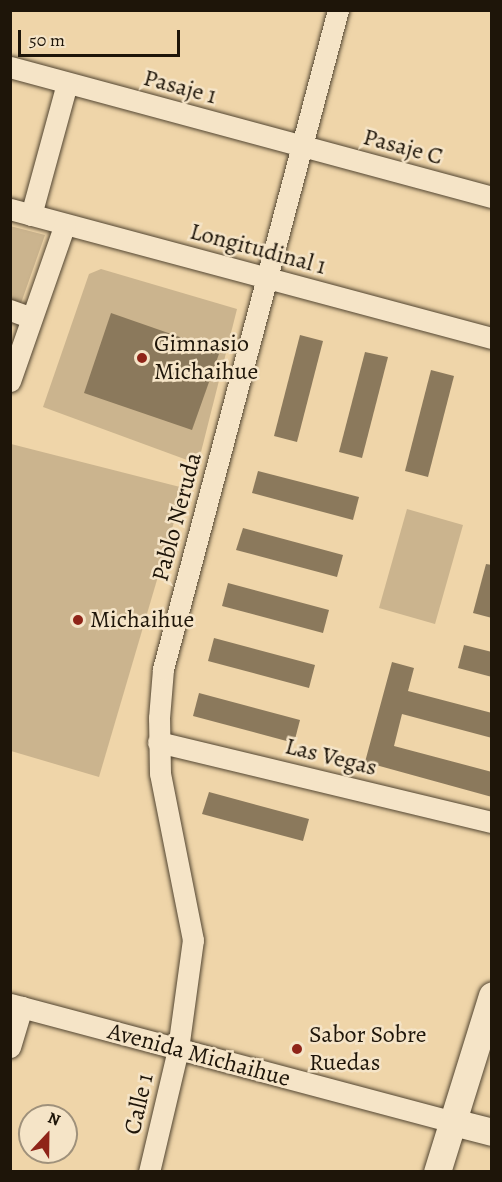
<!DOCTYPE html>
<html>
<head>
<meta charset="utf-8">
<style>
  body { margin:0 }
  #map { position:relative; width:502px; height:1182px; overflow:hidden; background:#efd5a9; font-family:Alegreya,serif }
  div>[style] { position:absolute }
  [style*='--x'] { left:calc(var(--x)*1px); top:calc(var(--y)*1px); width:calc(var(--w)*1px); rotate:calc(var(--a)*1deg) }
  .green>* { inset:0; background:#cbb48e }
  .building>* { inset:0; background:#8b795c }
  .roads { filter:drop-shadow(0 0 2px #524531) drop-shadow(0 0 2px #524531) }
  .minor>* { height:21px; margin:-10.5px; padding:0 10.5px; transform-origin:10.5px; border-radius:10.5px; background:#f5e4c7 }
  .tertiary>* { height:27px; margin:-13.5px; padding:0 13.5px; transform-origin:13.5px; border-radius:13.5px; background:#f5e4c7 }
  .dots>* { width:16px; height:16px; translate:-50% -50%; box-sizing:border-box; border:3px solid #f5e4c7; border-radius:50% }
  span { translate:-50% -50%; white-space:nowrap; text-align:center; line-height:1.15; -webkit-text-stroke:5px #f5e4c7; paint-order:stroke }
  .street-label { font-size:24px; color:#1e1509 }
  .poi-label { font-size:24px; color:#1e1509 }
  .left { translate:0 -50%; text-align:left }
  .frame { position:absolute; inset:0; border:12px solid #1e1509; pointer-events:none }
  .north { position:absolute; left:18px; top:1104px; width:60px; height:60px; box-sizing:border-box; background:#f5e4c7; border:2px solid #9f917b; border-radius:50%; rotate:22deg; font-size:16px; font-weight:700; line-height:24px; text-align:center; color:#1e1509 }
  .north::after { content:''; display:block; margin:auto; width:21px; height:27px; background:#8f2418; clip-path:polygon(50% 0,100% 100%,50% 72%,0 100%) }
  .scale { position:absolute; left:18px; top:30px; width:162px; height:27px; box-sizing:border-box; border:3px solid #1e1509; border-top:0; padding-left:8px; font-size:18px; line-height:21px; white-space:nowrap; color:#1e1509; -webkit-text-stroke:4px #f5e4c7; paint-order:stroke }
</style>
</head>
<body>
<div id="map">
  <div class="green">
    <i style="clip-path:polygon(10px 226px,45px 235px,20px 306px,11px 303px)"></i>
    <i style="clip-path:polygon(101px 269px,237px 309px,198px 464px,43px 407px,89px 274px)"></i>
    <i style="clip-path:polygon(11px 444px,184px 488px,99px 777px,11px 751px)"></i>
    <i style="clip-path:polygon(407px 509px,463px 525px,435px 624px,379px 608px)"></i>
  </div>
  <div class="building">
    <i style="clip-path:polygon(111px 313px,220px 351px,192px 430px,84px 393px)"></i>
    <i style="clip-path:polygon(300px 335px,323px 341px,297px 442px,274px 436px)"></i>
    <i style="clip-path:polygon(365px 352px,388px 357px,362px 458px,339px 452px)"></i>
    <i style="clip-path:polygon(431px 370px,454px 376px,428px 477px,405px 471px)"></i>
    <i style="clip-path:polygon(258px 471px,359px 497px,353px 520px,252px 493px)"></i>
    <i style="clip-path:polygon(243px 528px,343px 555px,337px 577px,236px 550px)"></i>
    <i style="clip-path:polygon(486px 564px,492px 565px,492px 618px,473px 613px)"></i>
    <i style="clip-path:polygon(228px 583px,329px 610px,323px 633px,222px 606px)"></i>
    <i style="clip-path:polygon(214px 638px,315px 665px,309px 688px,208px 661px)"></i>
    <i style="clip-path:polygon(464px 645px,492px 652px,492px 677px,458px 668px)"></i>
    <i style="clip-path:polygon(392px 662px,414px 668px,408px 691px,492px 713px,492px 738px,402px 714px,394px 746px,492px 772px,492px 797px,365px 762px)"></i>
    <i style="clip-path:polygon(199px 693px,300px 720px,294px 743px,193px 716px)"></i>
    <i style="clip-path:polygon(209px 792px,309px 819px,303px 841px,202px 814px)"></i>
  </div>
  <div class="roads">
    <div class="minor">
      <i style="--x:10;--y:67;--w:499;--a:15.1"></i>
      <i style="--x:10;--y:209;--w:499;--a:15"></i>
      <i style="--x:31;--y:215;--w:137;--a:-74.7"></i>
      <i style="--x:10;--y:310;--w:23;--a:20"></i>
      <i style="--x:10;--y:381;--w:166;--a:-70.7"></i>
      <i style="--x:158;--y:742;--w:343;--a:13.5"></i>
      <i style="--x:10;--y:1004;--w:458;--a:14.9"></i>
      <i style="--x:10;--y:1047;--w:42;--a:-73.3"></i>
      <i style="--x:149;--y:1172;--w:126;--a:-76.7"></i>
      <i style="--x:178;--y:1049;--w:110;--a:-82.2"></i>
      <i style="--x:193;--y:940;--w:170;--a:-101.2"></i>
      <i style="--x:160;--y:773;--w:55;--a:-91"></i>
      <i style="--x:159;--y:718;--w:49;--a:-85.3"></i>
      <i style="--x:163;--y:669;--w:682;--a:-75.13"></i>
    </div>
    <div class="tertiary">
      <i style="--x:453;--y:1122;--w:40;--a:14.4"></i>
      <i style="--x:437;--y:1172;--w:185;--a:-72.7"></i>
    </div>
  </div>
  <div class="dots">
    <i style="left:142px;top:358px;background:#8f2418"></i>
    <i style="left:78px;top:620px;background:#8f2418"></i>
    <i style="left:297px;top:1049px;background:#8f2418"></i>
  </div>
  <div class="street-label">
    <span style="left:180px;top:87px;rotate:15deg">Pasaje 1</span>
    <span style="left:403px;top:147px;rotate:15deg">Pasaje C</span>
    <span style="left:258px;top:249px;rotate:15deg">Longitudinal 1</span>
    <span style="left:177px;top:517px;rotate:-75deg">Pablo Neruda</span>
    <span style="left:331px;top:757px;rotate:14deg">Las Vegas</span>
    <span style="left:199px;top:1055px;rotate:15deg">Avenida Michaihue</span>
    <span style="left:139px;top:1104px;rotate:-77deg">Calle 1</span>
  </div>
  <div class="poi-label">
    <span class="left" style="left:154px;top:358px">Gimnasio<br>Michaihue</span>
    <span class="left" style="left:90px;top:620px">Michaihue</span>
    <span class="left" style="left:309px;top:1049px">Sabor Sobre<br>Ruedas</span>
  </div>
  <div class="frame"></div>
  <div class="north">N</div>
  <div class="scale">50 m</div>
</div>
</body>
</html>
